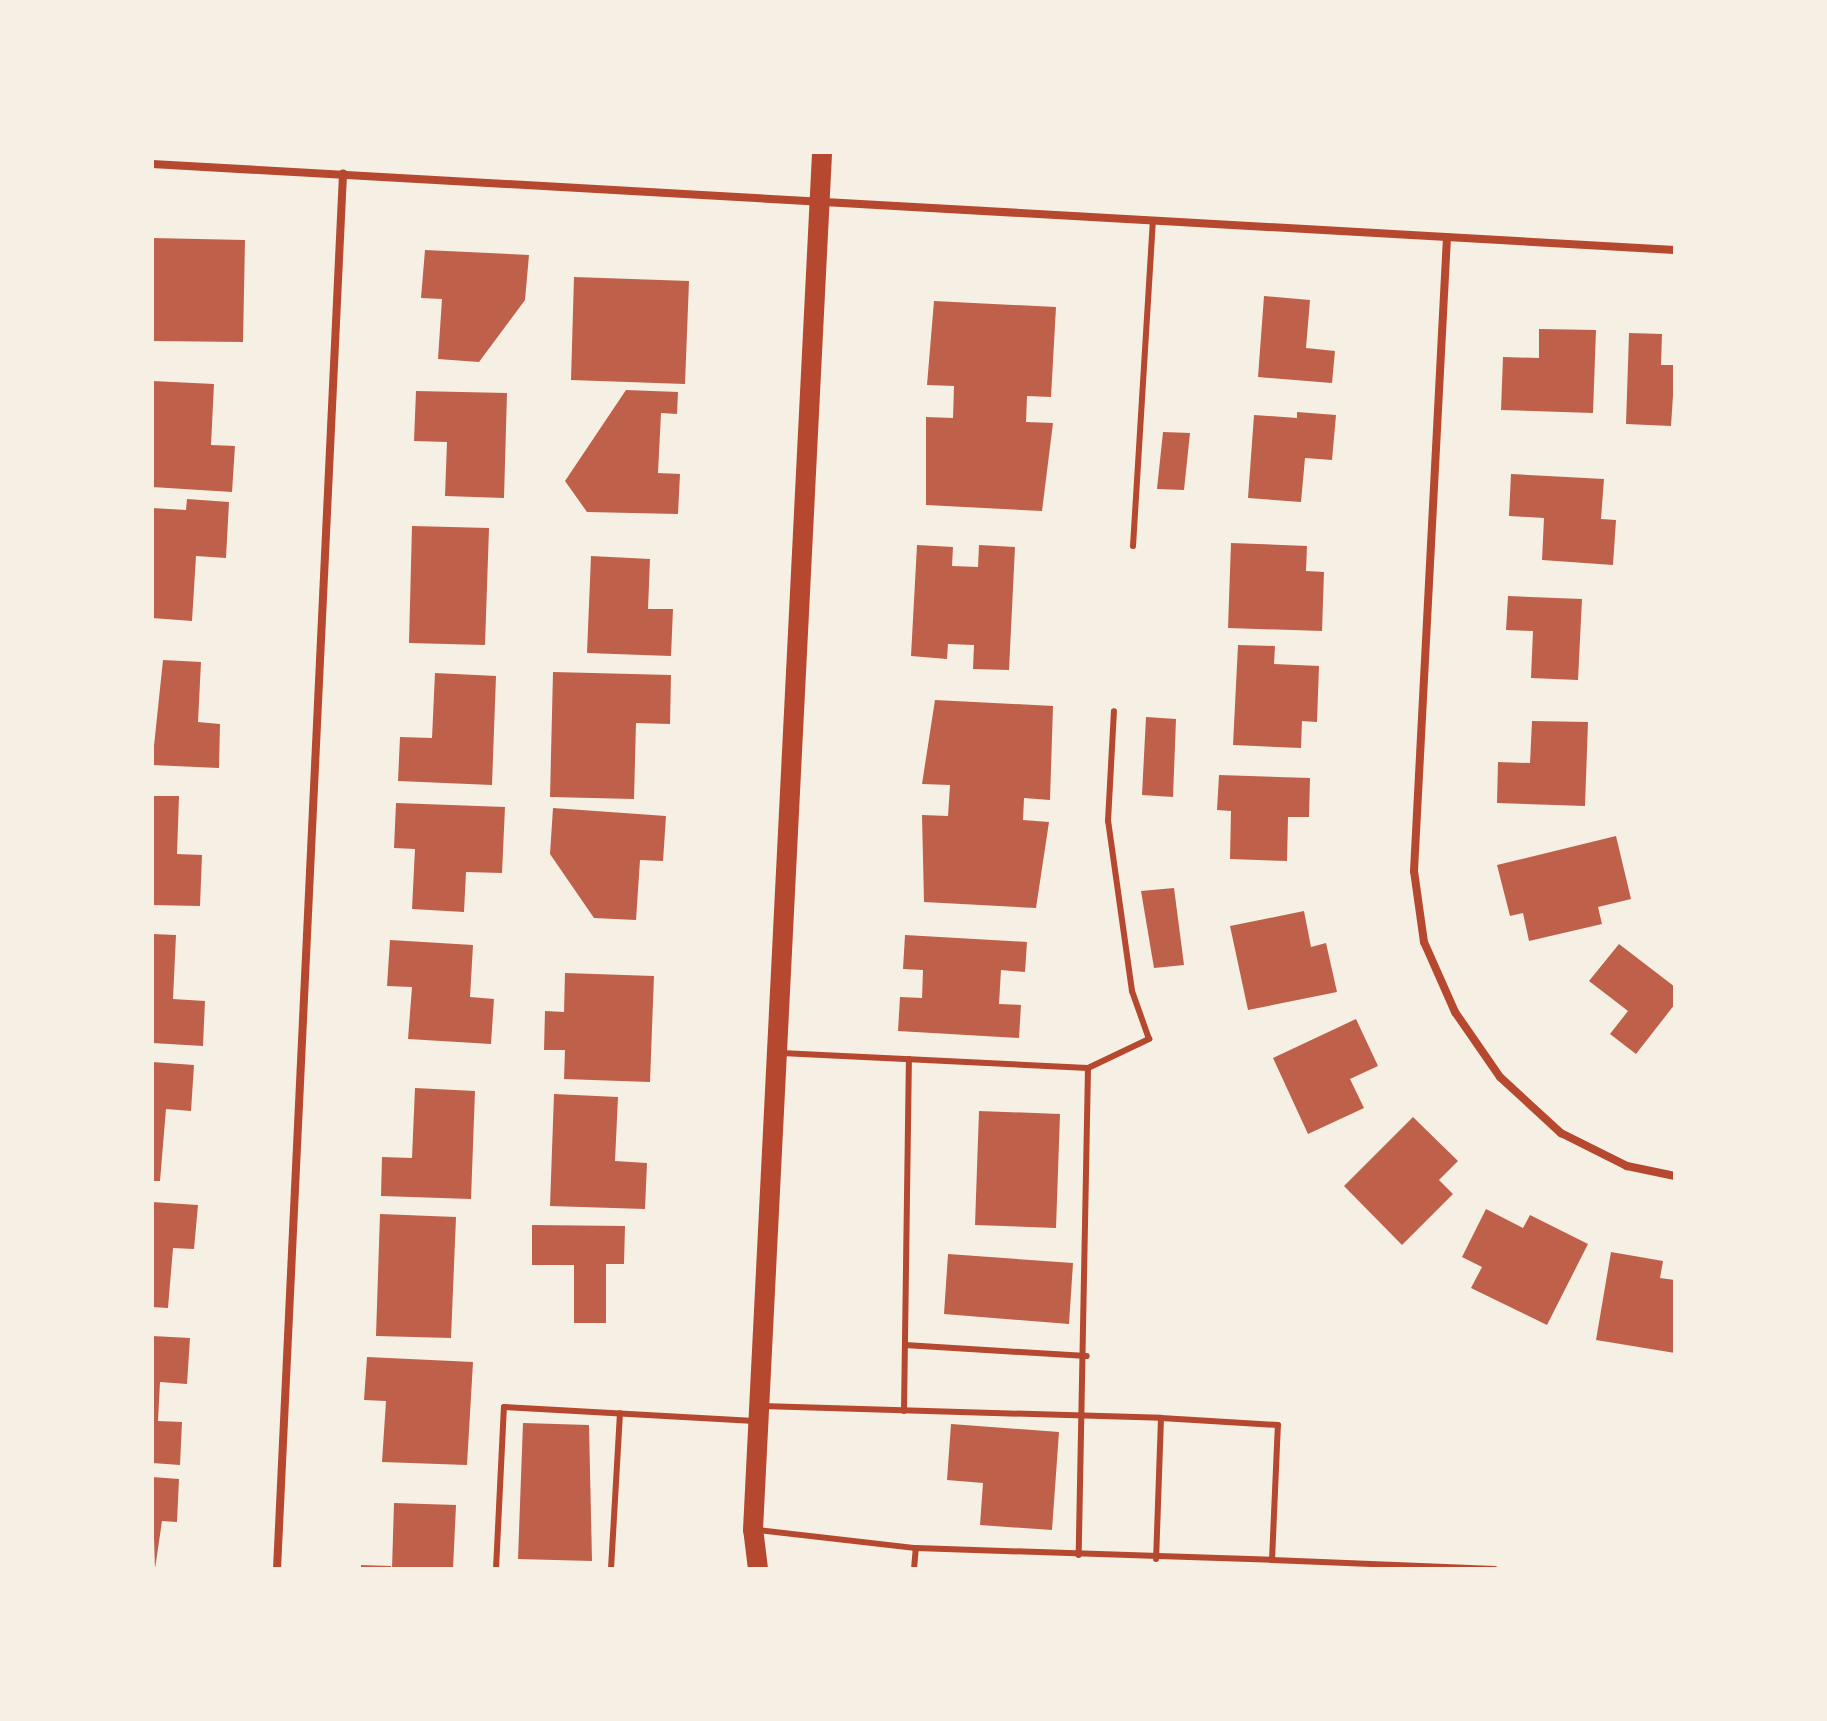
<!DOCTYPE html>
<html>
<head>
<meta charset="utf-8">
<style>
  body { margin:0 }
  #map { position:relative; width:1827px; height:1721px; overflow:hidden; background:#f6efe4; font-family:"Work Sans",sans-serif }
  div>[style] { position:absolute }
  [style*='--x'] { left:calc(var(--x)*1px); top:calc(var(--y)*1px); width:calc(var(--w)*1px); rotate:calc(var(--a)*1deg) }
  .building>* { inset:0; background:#bf614a }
  .service>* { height:6px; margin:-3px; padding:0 3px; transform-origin:3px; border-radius:3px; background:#b5482f }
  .minor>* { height:8px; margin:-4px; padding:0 4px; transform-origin:4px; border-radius:4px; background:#b5482f }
  .primary>* { height:20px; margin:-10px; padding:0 10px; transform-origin:10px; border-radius:10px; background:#b5482f }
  span { translate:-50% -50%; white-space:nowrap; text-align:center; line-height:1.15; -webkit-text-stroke:7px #f6efe4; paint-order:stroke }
  .frame { position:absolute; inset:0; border:154px solid #f6efe4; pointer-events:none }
</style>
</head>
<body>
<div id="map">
  <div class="building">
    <i style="clip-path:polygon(152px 238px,245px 240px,243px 342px,152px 341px)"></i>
    <i style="clip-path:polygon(425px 250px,529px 255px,525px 300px,479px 362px,438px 359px,442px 299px,421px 298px)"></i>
    <i style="clip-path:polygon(574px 277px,689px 281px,685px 384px,571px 380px)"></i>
    <i style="clip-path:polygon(1264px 296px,1310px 300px,1306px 348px,1335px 351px,1332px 383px,1258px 377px)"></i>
    <i style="clip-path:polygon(934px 301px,1056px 307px,1051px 397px,1027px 396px,1026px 422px,1053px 423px,1042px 511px,926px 505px,926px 417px,953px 418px,954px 386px,927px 385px)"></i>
    <i style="clip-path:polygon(1539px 329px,1596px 330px,1593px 413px,1501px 410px,1503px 357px,1539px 358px)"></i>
    <i style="clip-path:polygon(1629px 333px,1662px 334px,1661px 365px,1675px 365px,1671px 426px,1626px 424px)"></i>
    <i style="clip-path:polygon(152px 381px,214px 384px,211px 445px,235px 446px,232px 492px,152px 487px)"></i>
    <i style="clip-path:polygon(626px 390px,678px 392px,677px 414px,661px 413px,658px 473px,680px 474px,678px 514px,587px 512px,565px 481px)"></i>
    <i style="clip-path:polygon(416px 391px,507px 393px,504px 498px,445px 496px,447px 442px,414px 441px)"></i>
    <i style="clip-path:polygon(1297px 412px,1336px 415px,1332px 460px,1305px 458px,1301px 502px,1248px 498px,1254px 415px,1297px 418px)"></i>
    <i style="clip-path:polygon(1163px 432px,1190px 433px,1184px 490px,1157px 489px)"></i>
    <i style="clip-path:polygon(1511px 474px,1604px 479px,1601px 519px,1616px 520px,1613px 565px,1542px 560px,1544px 518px,1509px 516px)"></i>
    <i style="clip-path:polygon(187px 499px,229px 502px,226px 558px,196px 556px,192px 621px,152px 618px,152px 508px,186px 510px)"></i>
    <i style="clip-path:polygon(412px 526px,489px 528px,485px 645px,409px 643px)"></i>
    <i style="clip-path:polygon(1231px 543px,1307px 546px,1306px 571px,1324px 572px,1322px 631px,1228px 628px)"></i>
    <i style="clip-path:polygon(917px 545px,953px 547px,952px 566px,978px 567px,979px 545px,1015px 547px,1009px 670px,973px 669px,974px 645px,948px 644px,947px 659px,911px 656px)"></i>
    <i style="clip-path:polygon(591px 556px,650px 559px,648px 609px,673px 609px,671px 656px,587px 653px)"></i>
    <i style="clip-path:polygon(1508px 596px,1582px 599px,1578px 680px,1531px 678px,1533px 631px,1506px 630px)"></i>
    <i style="clip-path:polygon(1238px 645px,1275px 646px,1274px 664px,1319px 666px,1317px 722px,1302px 721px,1301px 748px,1233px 745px)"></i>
    <i style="clip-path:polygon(163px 660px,201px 662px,198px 722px,220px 724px,219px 768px,152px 765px)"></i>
    <i style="clip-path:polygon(553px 672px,671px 675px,670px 724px,636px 723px,634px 799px,550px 797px)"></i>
    <i style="clip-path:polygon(435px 673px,496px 676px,492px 785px,398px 781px,400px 737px,432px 738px)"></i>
    <i style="clip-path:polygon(935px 700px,1053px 706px,1050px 800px,1024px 798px,1023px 820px,1049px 822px,1036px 908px,924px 902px,922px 815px,948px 816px,950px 785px,922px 784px)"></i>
    <i style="clip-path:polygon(1146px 717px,1176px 719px,1173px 797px,1142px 795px)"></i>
    <i style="clip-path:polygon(1532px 721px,1588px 722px,1585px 806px,1497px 803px,1498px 762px,1530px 763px)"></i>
    <i style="clip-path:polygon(1219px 775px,1310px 778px,1309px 817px,1288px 817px,1287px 861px,1230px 859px,1231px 811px,1217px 810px)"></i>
    <i style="clip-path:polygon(152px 796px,179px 796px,177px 854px,202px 855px,200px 906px,152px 905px)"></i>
    <i style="clip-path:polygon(396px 803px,505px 807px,502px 873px,466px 872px,464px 912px,412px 909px,415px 849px,394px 848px)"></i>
    <i style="clip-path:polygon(553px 808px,666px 816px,663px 861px,640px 860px,636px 920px,594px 918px,550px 854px)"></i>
    <i style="clip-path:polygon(1616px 836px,1631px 899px,1598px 907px,1602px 924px,1529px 941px,1523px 913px,1510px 916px,1497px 865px)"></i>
    <i style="clip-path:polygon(1174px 888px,1184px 965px,1154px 968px,1141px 891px)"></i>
    <i style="clip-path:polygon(1304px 911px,1311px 947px,1326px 943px,1337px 992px,1248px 1010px,1230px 926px)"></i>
    <i style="clip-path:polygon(152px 934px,176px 935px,173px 999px,205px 1001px,203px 1046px,152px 1043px)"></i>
    <i style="clip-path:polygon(905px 935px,1027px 942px,1025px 972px,1001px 970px,999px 1004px,1021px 1005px,1019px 1038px,898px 1031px,900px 997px,922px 998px,923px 970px,903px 969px)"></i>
    <i style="clip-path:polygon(390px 940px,473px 945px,470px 997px,494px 999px,491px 1044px,408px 1039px,412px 987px,387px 986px)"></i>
    <i style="clip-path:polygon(1619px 944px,1675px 987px,1675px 1004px,1636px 1054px,1610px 1034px,1628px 1011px,1589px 981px)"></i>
    <i style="clip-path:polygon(565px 973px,654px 976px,650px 1082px,564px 1079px,565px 1050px,544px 1050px,545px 1011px,564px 1012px)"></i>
    <i style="clip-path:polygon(1356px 1019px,1378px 1066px,1350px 1079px,1364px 1108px,1308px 1134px,1273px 1058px)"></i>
    <i style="clip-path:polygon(152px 1062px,194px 1065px,191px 1111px,166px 1109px,160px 1181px,152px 1181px)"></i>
    <i style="clip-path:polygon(415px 1088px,475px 1091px,471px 1199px,381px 1196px,382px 1157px,412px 1158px)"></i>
    <i style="clip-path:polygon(554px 1094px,618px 1097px,615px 1161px,647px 1163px,645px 1209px,550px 1206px)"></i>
    <i style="clip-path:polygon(979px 1111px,1060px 1114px,1056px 1228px,975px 1225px)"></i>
    <i style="clip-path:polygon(1413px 1117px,1458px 1161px,1439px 1180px,1453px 1194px,1402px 1245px,1344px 1186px)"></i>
    <i style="clip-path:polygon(152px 1202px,198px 1205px,194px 1249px,173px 1248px,168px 1308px,152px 1307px)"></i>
    <i style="clip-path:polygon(1486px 1209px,1523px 1228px,1530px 1215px,1588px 1244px,1547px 1325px,1471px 1288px,1482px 1267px,1462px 1257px)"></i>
    <i style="clip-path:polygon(380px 1214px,456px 1217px,451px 1338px,376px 1336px)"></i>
    <i style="clip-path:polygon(532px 1225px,625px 1226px,624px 1264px,606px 1264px,606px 1323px,574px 1323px,574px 1265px,532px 1265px)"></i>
    <i style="clip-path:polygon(1611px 1252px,1663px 1261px,1660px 1278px,1675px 1280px,1675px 1353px,1596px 1340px)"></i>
    <i style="clip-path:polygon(948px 1254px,1073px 1263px,1069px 1324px,944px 1314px)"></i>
    <i style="clip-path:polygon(152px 1336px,190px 1338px,187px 1384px,160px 1382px,158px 1421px,182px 1422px,180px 1465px,152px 1463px)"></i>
    <i style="clip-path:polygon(367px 1357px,473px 1362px,467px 1465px,382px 1462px,386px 1401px,364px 1400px)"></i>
    <i style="clip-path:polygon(523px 1423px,589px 1425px,592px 1561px,518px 1559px)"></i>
    <i style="clip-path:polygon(951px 1424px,1059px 1432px,1052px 1530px,980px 1525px,983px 1483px,947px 1480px)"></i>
    <i style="clip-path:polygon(152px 1477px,179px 1479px,177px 1522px,162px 1521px,155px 1569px)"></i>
    <i style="clip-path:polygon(394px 1503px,456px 1505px,453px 1569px,392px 1569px)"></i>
    <i style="clip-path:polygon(361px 1565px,391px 1566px,391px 1569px,361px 1569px)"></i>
  </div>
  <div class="service">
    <i style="--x:1133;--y:546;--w:326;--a:-86.5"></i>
    <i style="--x:781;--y:1053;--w:307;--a:2.8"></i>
    <i style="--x:1088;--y:1068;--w:487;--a:91.1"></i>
    <i style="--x:1088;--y:1068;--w:68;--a:-25.4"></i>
    <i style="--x:1149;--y:1039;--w:51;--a:-109.5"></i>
    <i style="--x:1132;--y:991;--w:172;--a:-98"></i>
    <i style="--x:1108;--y:821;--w:110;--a:-86.9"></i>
    <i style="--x:905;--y:1345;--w:182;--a:3.5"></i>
    <i style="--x:761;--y:1406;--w:400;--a:1.7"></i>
    <i style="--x:1161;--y:1418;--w:141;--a:92"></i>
    <i style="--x:904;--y:1411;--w:352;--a:-89.2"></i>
    <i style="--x:757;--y:1530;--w:160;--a:6.5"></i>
    <i style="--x:916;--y:1548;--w:356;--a:1.9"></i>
    <i style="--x:1272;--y:1560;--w:135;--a:-87.5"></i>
    <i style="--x:1278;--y:1425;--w:117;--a:-176.6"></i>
    <i style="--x:1272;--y:1560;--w:223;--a:2.3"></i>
    <i style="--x:496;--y:1569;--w:162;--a:-87.2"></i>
    <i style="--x:504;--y:1407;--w:251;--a:3.2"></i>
    <i style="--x:611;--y:1569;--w:156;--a:-86.7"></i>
    <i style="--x:914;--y:1569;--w:21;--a:-85"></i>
  </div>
  <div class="minor">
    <i style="--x:152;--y:164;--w:1525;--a:3.23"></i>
    <i style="--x:1447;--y:237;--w:635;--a:92.98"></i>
    <i style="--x:1414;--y:871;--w:72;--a:82"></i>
    <i style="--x:1424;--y:942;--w:77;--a:66.1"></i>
    <i style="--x:1455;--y:1012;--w:79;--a:55.3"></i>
    <i style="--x:1500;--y:1077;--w:83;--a:42.6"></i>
    <i style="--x:1561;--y:1133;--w:74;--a:26.6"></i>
    <i style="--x:1627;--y:1166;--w:49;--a:11.8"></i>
    <i style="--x:277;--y:1569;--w:1397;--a:-87.29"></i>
  </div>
  <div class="primary">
    <i style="--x:758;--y:1569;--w:39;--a:-97"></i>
    <i style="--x:753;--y:1530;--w:1380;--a:-87.13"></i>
  </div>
  <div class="frame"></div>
</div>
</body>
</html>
